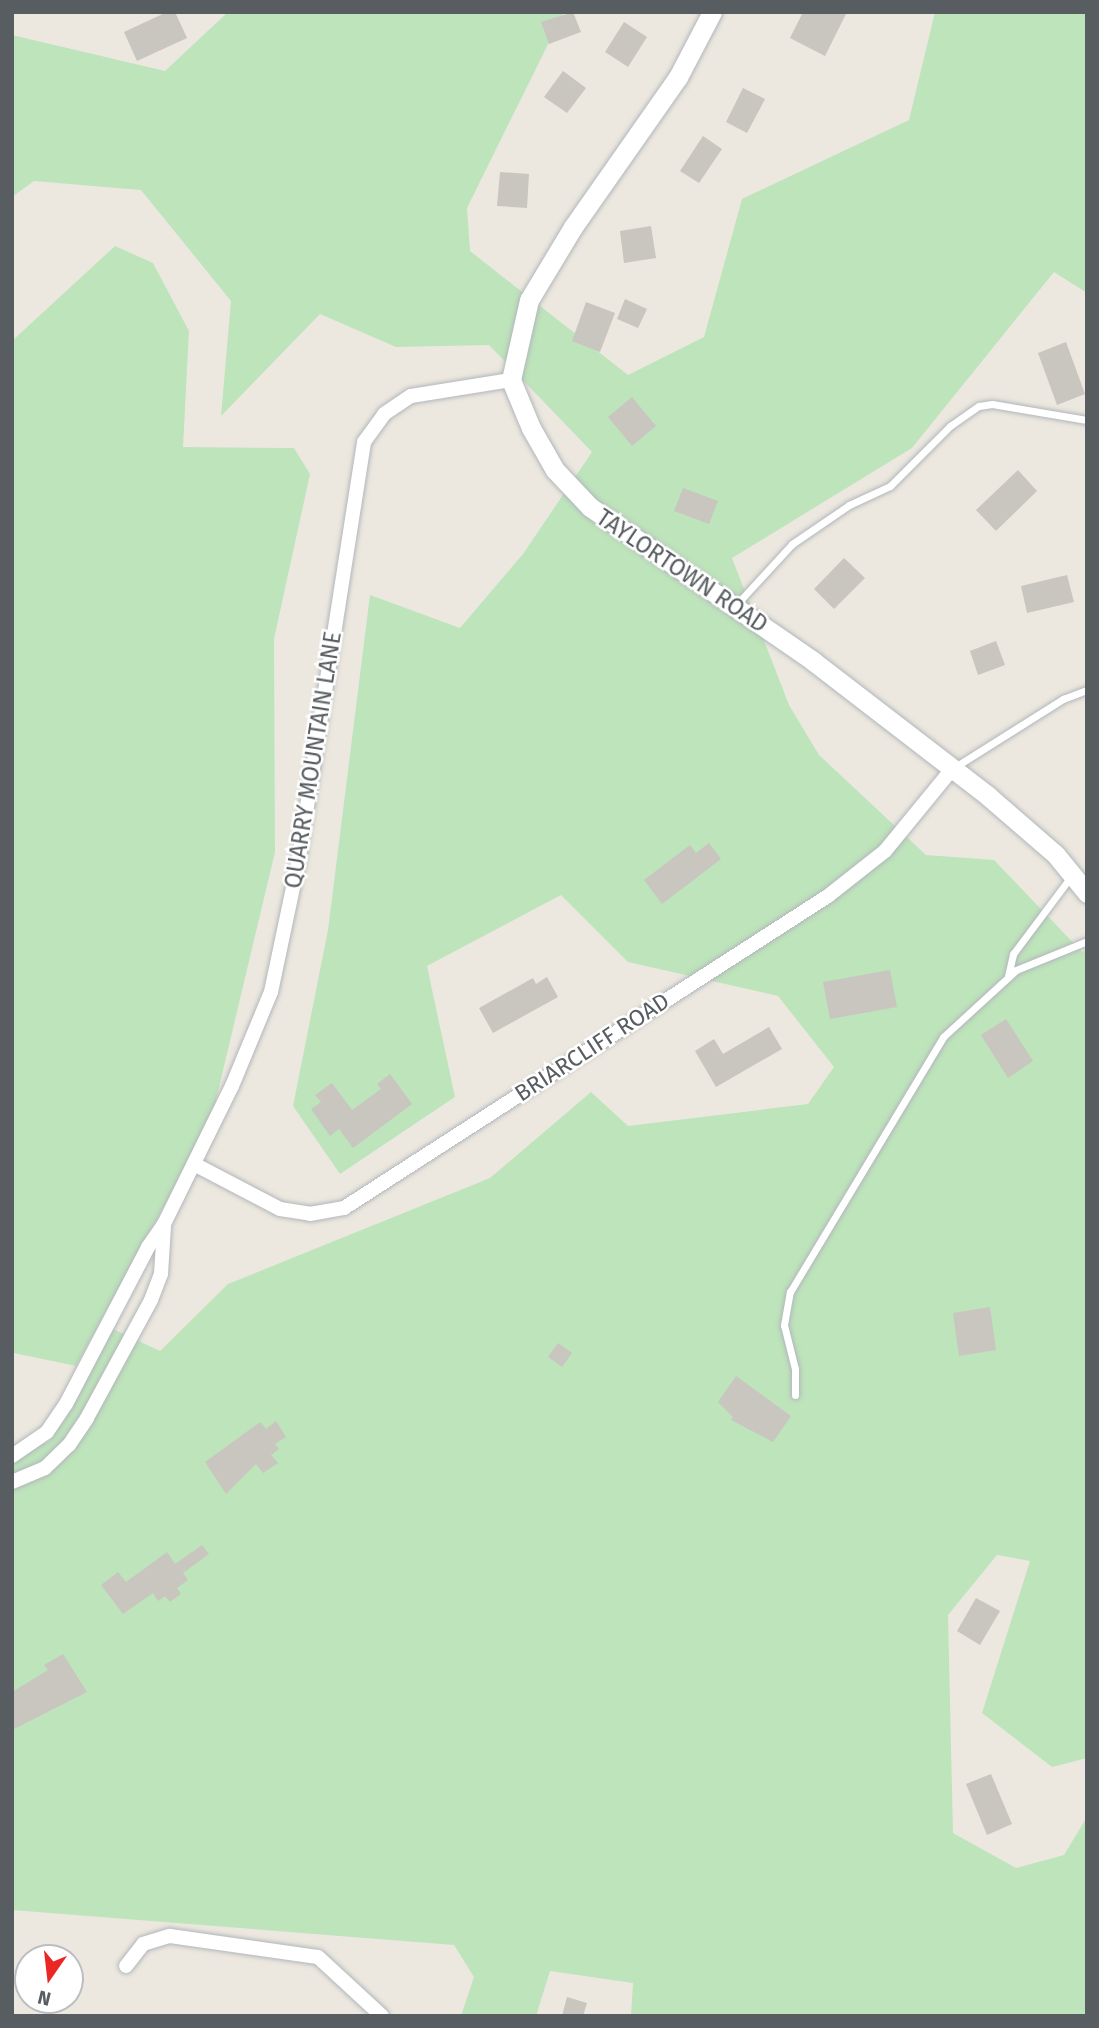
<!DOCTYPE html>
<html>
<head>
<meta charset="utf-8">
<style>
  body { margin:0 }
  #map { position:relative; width:1099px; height:2028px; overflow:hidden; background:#ece8df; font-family:"Fira Sans",sans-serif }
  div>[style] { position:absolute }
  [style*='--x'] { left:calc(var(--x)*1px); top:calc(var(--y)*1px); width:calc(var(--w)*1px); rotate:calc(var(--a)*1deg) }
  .green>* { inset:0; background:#bee4bb }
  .building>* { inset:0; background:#c9c5bf }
  .roads { filter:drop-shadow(0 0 2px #b2b6bb) drop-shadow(0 0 2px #b2b6bb) }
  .lane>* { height:7px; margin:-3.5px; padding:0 3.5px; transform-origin:3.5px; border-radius:3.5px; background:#fff }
  .street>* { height:14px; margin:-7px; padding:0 7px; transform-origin:7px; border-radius:7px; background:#fff }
  .secondary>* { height:19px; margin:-9.5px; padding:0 9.5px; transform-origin:9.5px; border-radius:9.5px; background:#fff }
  span { translate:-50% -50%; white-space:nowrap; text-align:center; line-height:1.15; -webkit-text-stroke:5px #fff; paint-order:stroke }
  .street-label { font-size:23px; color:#585d61 }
  .frame { position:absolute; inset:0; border:14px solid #585d61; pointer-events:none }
  .north { position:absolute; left:14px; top:1944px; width:70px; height:70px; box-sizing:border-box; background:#fff; border:2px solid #bcbec0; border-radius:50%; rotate:194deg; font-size:19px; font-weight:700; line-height:28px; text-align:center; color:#585d61 }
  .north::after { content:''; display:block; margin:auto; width:24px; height:32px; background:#eb2726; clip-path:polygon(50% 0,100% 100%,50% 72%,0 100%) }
</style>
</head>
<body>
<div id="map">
  <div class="green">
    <i style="clip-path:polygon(228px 12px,564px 12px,467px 208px,470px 251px,628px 375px,704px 337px,742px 199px,909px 120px,935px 12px,1087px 12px,1087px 293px,1054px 272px,912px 448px,732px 558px,789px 705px,819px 755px,926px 855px,994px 860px,1082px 952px,1087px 950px,1087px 1758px,1052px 1767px,982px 1713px,1030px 1561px,997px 1555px,948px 1615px,953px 1833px,1016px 1868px,1064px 1855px,1087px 1817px,1087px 2016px,631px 2016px,633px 1983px,550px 1971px,536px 2016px,461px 2016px,474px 1977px,454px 1945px,12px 1910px,12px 1455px,50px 1441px,113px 1329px,160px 1351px,228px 1284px,490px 1178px,591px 1092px,628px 1126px,808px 1104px,834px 1067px,778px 996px,628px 962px,561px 895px,427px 966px,455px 1097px,340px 1174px,293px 1106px,328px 930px,370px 595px,460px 628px,523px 554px,592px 452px,489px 345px,396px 347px,320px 314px,221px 416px,231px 301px,141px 190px,34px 181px,12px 197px,12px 35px,165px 71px)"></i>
    <i style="clip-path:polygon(115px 246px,153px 263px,189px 331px,183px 447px,294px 448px,310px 474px,274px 639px,275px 852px,211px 1121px,76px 1366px,14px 1353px,12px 341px)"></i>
  </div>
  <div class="building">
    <i style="clip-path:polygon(167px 12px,175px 12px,187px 38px,137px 61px,124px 32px)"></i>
    <i style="clip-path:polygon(573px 12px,581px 32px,549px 44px,541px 22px)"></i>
    <i style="clip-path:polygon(803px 12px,847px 12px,825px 56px,790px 38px)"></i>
    <i style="clip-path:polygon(624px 22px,647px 37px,628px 67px,605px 52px)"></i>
    <i style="clip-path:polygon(563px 71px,586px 88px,567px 113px,544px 97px)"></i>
    <i style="clip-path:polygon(743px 88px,765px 99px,747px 133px,726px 122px)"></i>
    <i style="clip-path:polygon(703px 136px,722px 149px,699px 183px,680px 171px)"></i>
    <i style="clip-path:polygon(500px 172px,529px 174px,527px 208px,497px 206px)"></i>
    <i style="clip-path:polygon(651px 226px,656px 258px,624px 263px,620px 231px)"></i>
    <i style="clip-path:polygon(625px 299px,647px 309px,638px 328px,617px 319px)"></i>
    <i style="clip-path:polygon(586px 302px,615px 313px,600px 352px,572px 341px)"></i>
    <i style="clip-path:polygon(1066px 342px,1085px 394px,1057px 405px,1038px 353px)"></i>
    <i style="clip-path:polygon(632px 397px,656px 426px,632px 446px,608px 417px)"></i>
    <i style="clip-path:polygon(1018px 470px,1037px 491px,996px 531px,976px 510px)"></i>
    <i style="clip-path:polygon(683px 488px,718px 501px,709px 524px,674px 511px)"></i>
    <i style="clip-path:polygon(844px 558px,865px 578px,834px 609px,814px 589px)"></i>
    <i style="clip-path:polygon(1067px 575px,1074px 602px,1027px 613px,1021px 586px)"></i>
    <i style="clip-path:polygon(996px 641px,1005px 665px,978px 675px,970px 651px)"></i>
    <i style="clip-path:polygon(709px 843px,721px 859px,662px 904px,644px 880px,690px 845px,696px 853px)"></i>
    <i style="clip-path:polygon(890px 970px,897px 1007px,830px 1019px,823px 982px)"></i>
    <i style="clip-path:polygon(547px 977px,558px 997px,493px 1033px,479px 1008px,533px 978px,536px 984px)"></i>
    <i style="clip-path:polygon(1006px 1019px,1033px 1061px,1008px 1078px,981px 1035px)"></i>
    <i style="clip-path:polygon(769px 1027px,782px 1049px,716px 1087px,695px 1051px,714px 1039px,723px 1054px)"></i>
    <i style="clip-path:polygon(390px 1074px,412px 1104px,353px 1148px,339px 1129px,330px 1136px,311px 1109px,321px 1102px,315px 1095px,332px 1083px,352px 1110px,381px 1089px,377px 1084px)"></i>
    <i style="clip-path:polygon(990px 1307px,996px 1350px,959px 1356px,953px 1313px)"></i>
    <i style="clip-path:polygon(558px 1343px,572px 1353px,562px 1367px,548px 1357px)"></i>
    <i style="clip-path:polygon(736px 1376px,791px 1416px,773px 1442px,731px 1420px,733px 1417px,718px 1402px)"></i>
    <i style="clip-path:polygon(276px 1421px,286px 1437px,275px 1444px,279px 1449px,271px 1455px,278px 1463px,263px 1473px,256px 1464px,226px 1494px,205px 1462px,260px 1422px,266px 1429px)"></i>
    <i style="clip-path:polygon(202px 1545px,209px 1554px,183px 1573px,188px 1580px,177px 1588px,181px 1594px,170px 1602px,165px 1596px,158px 1601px,153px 1593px,123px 1614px,101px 1585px,118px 1572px,126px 1582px,167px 1552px,175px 1564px)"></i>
    <i style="clip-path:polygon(976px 1598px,1000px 1611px,980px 1645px,957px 1631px)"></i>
    <i style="clip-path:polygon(63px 1654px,87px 1692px,12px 1730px,12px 1692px,48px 1670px,44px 1665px)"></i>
    <i style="clip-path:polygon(991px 1774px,1012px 1824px,987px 1835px,966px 1784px)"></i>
    <i style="clip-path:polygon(567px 1997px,587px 2003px,583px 2016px,562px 2016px)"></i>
  </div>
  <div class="roads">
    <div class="lane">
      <i style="--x:736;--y:605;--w:83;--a:-47.4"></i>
      <i style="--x:792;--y:544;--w:69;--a:-34.4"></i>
      <i style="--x:849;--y:505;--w:45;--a:-24.9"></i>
      <i style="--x:890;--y:486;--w:85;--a:-45"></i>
      <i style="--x:950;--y:426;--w:35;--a:-35"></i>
      <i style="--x:979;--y:406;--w:13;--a:-9"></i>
      <i style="--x:992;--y:404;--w:96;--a:9.6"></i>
      <i style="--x:955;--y:767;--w:128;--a:-32.2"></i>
      <i style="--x:1063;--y:699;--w:26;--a:-21"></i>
      <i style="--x:1008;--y:976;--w:23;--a:-77"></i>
      <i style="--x:1013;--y:954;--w:99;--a:-53.2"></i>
      <i style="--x:795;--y:1395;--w:26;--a:-90"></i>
      <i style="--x:795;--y:1369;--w:45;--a:-104"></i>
      <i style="--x:784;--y:1325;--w:34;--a:-80"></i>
      <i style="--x:790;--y:1292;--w:297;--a:-59"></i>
      <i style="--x:943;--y:1037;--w:99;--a:-42.5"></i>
      <i style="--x:1016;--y:970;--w:77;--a:-22.2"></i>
    </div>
    <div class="street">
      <i style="--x:194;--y:1164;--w:97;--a:27.6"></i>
      <i style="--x:280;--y:1209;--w:30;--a:9"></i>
      <i style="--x:310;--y:1214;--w:35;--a:-10"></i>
      <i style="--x:344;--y:1208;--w:576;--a:-32.81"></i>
      <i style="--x:828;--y:896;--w:73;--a:-38.3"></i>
      <i style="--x:885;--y:851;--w:106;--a:-50.7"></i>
      <i style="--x:12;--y:1456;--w:42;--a:-34.4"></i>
      <i style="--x:47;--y:1432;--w:34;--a:-56"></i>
      <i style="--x:66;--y:1404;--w:177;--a:-62.4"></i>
      <i style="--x:148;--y:1247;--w:28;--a:-55"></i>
      <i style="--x:164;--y:1224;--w:154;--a:-63.8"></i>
      <i style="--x:232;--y:1086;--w:102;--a:-67.5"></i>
      <i style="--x:271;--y:992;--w:131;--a:-78.1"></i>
      <i style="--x:298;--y:864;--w:427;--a:-81.1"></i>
      <i style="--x:364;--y:442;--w:34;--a:-54"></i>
      <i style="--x:384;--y:414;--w:32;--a:-34"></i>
      <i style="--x:411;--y:396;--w:101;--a:-9.1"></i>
      <i style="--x:12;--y:1482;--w:36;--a:-23"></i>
      <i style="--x:45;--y:1468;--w:33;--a:-44"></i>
      <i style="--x:69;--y:1445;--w:32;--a:-56"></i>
      <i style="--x:87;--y:1418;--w:134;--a:-61.5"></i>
      <i style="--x:151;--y:1300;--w:28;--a:-69"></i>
      <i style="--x:161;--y:1274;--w:48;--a:-86.4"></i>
      <i style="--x:126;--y:1966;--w:28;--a:-52"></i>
      <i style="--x:143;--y:1944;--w:28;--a:-17"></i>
      <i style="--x:170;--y:1936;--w:149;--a:8.1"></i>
      <i style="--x:318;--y:1957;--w:87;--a:42.7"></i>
    </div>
    <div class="secondary">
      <i style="--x:712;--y:12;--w:73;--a:117.6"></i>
      <i style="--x:678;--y:77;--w:183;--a:125"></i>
      <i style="--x:573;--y:227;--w:85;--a:121.1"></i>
      <i style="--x:529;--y:300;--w:82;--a:102.7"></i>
      <i style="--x:511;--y:380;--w:52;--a:67.4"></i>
      <i style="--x:531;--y:428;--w:48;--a:60.3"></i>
      <i style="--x:555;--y:470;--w:51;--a:46.6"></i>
      <i style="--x:590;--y:507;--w:271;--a:34.6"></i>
      <i style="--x:813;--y:661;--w:221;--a:37.6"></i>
      <i style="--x:988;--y:796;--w:90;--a:40.9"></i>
      <i style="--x:1056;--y:855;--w:49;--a:50.8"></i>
    </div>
  </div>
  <div class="street-label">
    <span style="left:682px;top:571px;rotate:34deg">TAYLORTOWN ROAD</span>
    <span style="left:313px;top:760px;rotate:-81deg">QUARRY MOUNTAIN LANE</span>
    <span style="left:592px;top:1047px;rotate:-33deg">BRIARCLIFF ROAD</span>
  </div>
  <div class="frame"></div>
  <div class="north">N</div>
</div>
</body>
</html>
